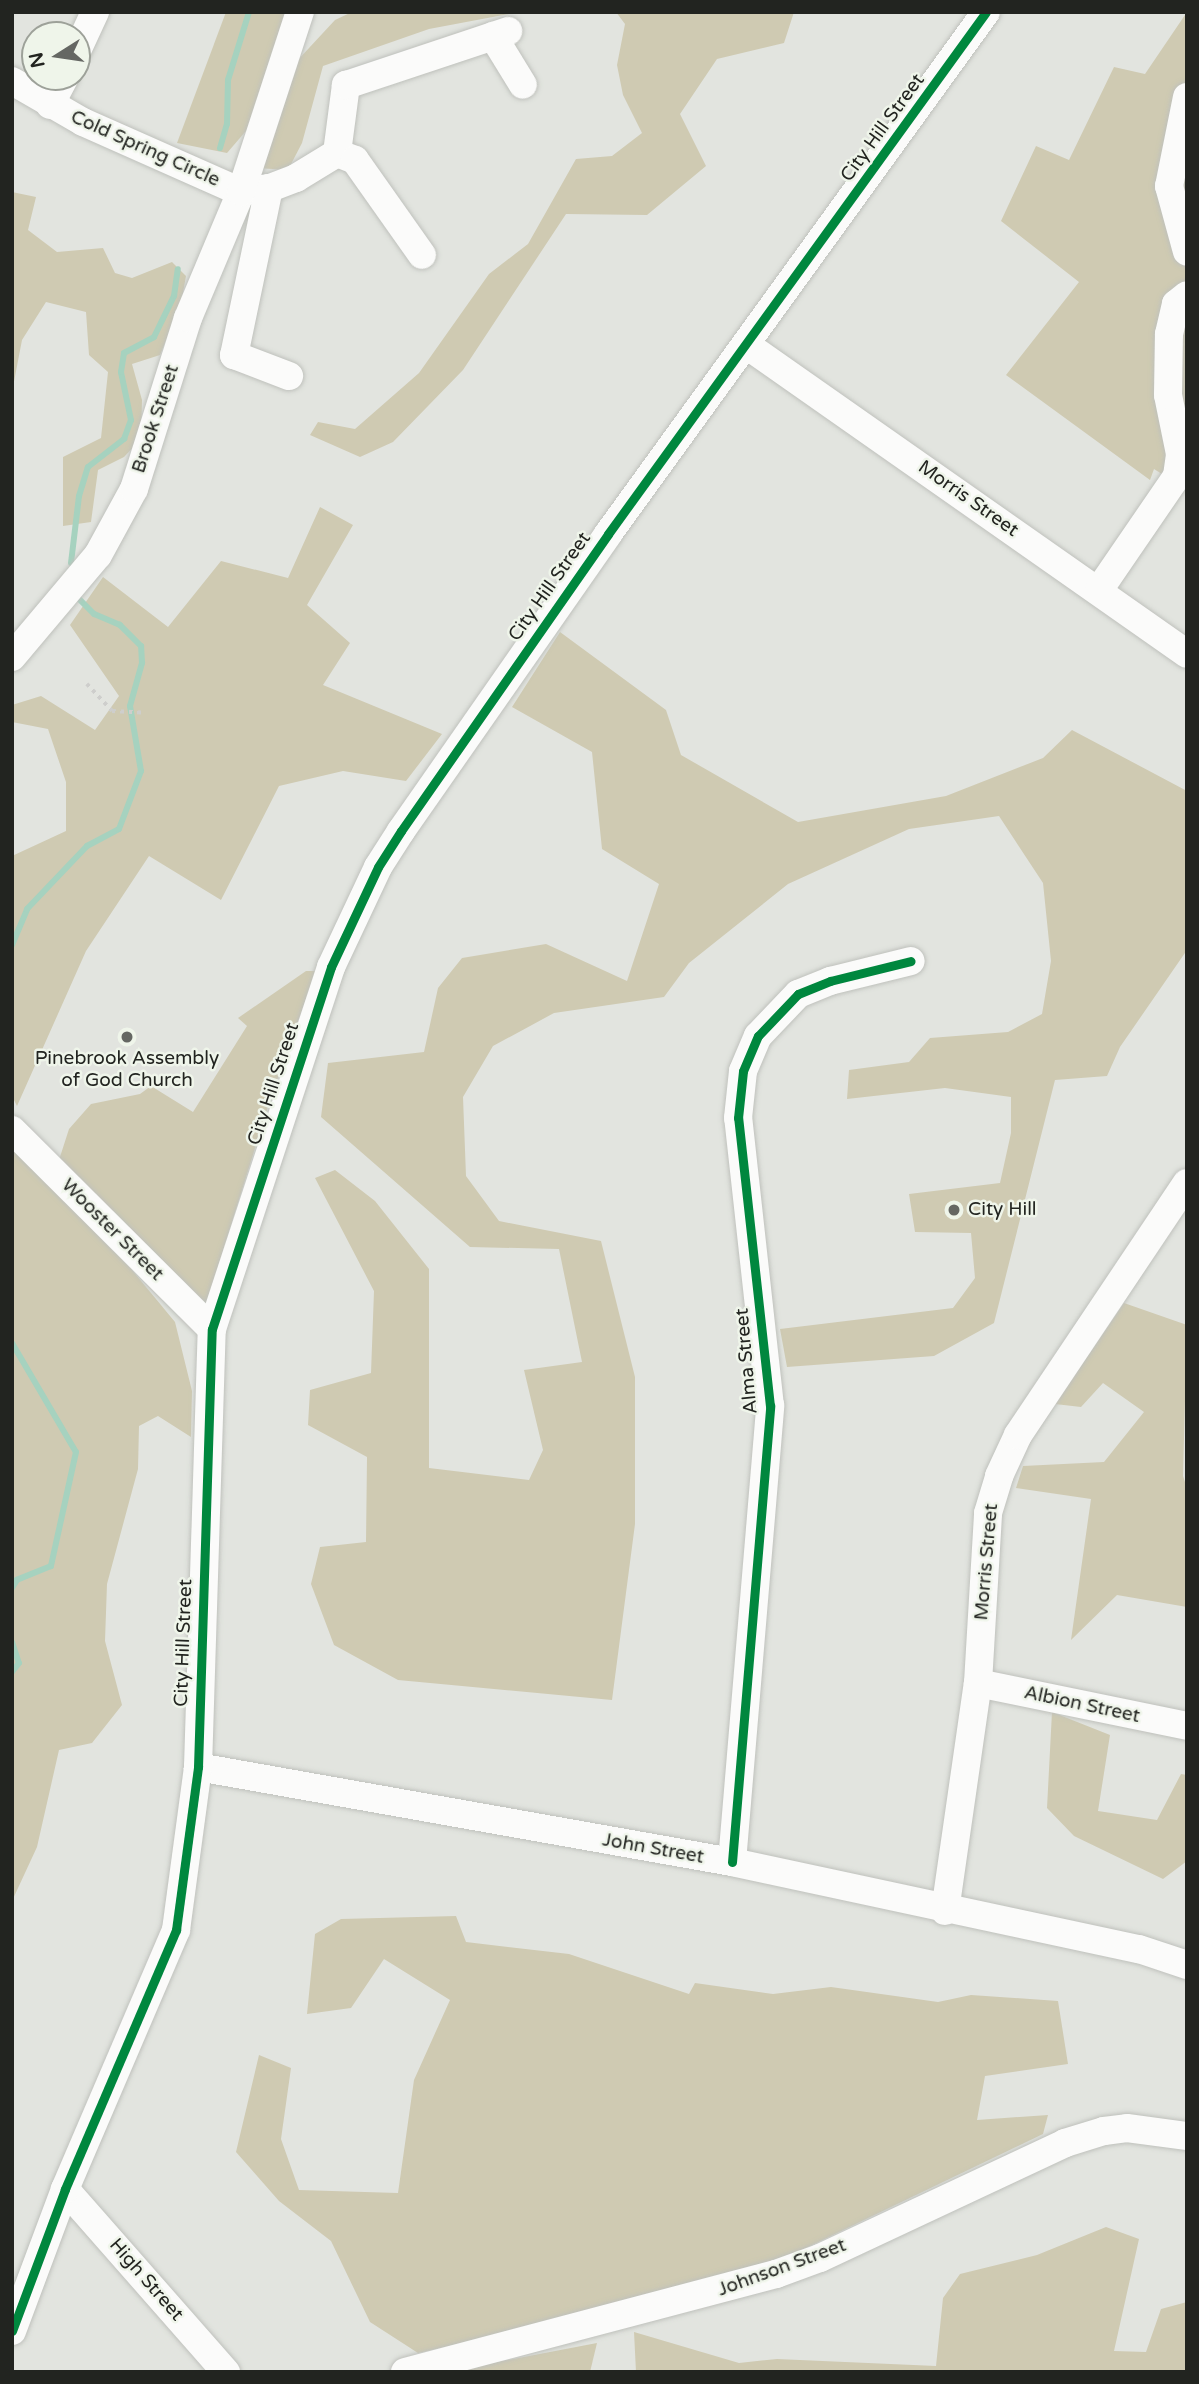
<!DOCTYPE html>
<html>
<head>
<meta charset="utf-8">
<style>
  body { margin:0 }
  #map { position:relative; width:1199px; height:2384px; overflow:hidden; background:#e2e4df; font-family:"Varela Round",sans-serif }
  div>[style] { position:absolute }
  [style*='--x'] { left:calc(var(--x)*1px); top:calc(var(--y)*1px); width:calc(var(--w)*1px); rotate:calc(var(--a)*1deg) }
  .green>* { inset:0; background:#cfcab2 }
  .stream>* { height:6px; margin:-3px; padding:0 3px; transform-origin:3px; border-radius:3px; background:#a6d2bf }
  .path>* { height:3.5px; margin-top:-1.75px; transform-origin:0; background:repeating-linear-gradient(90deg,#cececc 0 3.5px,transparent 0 8.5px) }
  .roads { filter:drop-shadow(0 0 2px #bfc1bc) drop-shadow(0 0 2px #bfc1bc) }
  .minor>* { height:28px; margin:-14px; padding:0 14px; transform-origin:14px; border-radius:14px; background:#fbfbfa }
  .cycleway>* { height:9px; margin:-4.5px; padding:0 4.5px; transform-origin:4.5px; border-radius:4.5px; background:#00873e }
  .dots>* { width:19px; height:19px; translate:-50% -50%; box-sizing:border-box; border:4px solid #eff5ea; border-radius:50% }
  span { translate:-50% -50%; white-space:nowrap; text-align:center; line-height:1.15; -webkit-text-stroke:5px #eff5ea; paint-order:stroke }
  .street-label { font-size:19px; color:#222420 }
  .poi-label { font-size:19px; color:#222420 }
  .left { translate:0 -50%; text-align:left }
  .frame { position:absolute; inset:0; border:14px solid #222420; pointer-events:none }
  .north { position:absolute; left:21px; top:21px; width:70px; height:70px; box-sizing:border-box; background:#eff5ea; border:2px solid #9da199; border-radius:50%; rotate:258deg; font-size:19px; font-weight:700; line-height:28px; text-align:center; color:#222420 }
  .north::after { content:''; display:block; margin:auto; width:24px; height:32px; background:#656763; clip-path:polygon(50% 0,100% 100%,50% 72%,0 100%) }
</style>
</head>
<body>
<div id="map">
  <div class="green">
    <i style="clip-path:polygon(226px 12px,287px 12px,252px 124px,227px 153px,177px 143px)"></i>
    <i style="clip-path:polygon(352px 12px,519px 12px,429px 29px,323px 66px,302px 143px,288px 170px,257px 168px,296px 62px,335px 20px)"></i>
    <i style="clip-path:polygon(616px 12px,794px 12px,784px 43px,717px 59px,680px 114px,706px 166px,647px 215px,566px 214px,463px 370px,393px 442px,360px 457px,310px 435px,318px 422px,355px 429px,419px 373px,489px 274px,528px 244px,576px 159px,612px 156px,642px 133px,623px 95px,617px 65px,625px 24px)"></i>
    <i style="clip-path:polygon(1187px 12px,1187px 490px,1154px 469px,1150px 480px,1006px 375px,1079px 282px,1001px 221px,1036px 146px,1069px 160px,1114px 67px,1145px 74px)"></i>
    <i style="clip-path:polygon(12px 192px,36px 197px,28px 230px,57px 252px,103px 248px,115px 273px,132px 278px,172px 262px,186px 276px,181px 304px,160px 355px,132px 364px,142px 400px,141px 439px,124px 457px,98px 470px,91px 522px,63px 526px,63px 457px,101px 438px,108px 372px,89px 355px,86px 312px,46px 302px,22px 340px,12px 392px)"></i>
    <i style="clip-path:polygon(320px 507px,353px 525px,307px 605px,350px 643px,323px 685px,442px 734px,406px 781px,343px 771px,279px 786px,221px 900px,149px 856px,86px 951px,17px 1106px,12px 1096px,12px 856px,66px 831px,66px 782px,48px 729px,12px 722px,12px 705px,41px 696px,95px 730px,119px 696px,70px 625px,103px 577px,168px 627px,221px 561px,288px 578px)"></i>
    <i style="clip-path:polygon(560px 632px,666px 710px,681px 755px,798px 822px,946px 796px,1043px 758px,1072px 730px,1187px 791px,1187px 950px,1120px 1047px,1107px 1076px,1055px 1080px,994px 1323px,934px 1356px,787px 1367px,780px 1329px,953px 1308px,975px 1278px,971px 1233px,915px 1232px,909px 1194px,1000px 1183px,1011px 1133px,1011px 1097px,945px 1088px,847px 1099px,849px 1070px,909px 1062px,930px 1038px,1008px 1032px,1042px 1014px,1051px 961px,1043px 883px,999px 816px,909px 829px,788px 884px,689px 963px,664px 997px,554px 1013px,493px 1046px,463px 1097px,466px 1176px,499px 1221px,601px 1241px,635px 1377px,635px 1524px,612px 1700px,398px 1680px,334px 1645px,311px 1584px,320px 1547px,366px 1542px,367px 1457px,308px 1425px,310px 1390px,371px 1373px,374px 1291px,315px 1178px,335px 1170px,375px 1201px,429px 1269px,429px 1468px,529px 1480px,543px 1450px,524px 1370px,582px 1362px,559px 1249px,470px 1247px,321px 1117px,328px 1063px,424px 1052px,438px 988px,462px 958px,546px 944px,627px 981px,659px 884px,602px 849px,592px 752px,512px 707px)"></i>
    <i style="clip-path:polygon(306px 971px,316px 971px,271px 1097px,206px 1305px,59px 1160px,69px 1129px,91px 1104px,140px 1094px,151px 1086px,193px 1112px,247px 1026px,238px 1018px)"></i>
    <i style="clip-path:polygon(12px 1148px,132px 1270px,175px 1322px,192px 1391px,191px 1437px,158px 1416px,139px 1426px,138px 1469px,107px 1584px,105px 1641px,122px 1705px,92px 1743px,59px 1750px,37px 1847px,12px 1901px)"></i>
    <i style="clip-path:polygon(1124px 1303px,1187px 1325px,1183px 1476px,1187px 1488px,1187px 1607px,1117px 1595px,1071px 1640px,1091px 1499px,1016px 1488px,1023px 1466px,1104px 1462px,1144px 1412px,1103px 1383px,1081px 1407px,1055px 1404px)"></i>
    <i style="clip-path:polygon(1052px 1712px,1110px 1735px,1098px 1811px,1157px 1820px,1181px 1774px,1187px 1775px,1187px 1861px,1163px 1879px,1074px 1836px,1047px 1808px)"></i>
    <i style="clip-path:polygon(456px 1916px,466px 1942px,569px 1954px,689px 1994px,695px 1983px,773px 1994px,831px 1987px,938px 2002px,971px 1995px,1058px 2001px,1068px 2064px,985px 2076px,977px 2120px,1048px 2115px,1043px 2134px,785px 2258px,595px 2313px,418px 2353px,370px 2322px,331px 2241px,279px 2201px,236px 2152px,259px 2055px,291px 2068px,281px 2139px,299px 2190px,398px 2193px,414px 2080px,450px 2000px,384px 1959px,351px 2008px,307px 2014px,315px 1934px,341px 1919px)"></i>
    <i style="clip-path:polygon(1106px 2227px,1139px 2239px,1114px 2351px,1146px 2352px,1161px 2309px,1187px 2302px,1187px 2372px,636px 2372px,634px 2332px,739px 2363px,777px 2359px,936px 2366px,943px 2298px,960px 2274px,1037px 2255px)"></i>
    <i style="clip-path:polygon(597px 2343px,590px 2372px,460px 2372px,471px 2367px)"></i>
  </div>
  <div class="stream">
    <i style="--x:220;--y:148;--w:25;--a:-74"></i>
    <i style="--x:227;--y:124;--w:44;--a:-88.7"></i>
    <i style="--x:228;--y:80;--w:71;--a:-72.8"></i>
    <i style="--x:71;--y:563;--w:67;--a:-83.2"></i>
    <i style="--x:79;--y:496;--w:30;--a:-73"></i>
    <i style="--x:88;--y:467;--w:46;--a:-37.9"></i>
    <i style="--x:124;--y:439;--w:20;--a:-70"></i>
    <i style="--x:131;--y:420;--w:49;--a:-101.8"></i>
    <i style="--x:121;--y:372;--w:19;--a:-81"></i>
    <i style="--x:124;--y:353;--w:34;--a:-28"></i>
    <i style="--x:154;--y:337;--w:46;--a:-64"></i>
    <i style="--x:174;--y:296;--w:27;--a:-82"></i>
    <i style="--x:12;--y:945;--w:39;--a:-67"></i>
    <i style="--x:27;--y:909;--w:87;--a:-46.4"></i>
    <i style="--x:87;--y:846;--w:36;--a:-28"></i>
    <i style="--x:119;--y:829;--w:62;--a:-69.2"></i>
    <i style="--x:141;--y:771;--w:66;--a:-99.6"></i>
    <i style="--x:130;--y:706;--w:45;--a:-74.4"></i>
    <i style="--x:142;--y:663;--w:17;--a:-93"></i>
    <i style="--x:141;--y:646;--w:30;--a:-135"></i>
    <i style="--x:120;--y:625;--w:28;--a:-157"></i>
    <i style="--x:94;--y:614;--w:23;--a:-135"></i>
    <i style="--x:12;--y:1343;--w:126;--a:59.6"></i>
    <i style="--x:76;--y:1452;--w:117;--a:102.4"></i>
    <i style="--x:51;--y:1566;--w:37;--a:158"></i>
    <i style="--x:17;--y:1580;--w:9;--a:122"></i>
    <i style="--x:12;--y:1642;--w:22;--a:72"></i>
    <i style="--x:19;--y:1663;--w:11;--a:128"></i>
  </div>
  <div class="path">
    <i style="--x:87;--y:684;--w:37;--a:47"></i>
    <i style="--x:112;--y:711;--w:34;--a:3"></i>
  </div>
  <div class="roads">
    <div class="minor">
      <i style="--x:493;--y:36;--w:57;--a:58.5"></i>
      <i style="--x:77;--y:51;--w:43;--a:-65.2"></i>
      <i style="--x:12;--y:81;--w:82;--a:30"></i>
      <i style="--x:83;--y:122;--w:173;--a:23.9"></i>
      <i style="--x:241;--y:192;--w:29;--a:-8"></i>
      <i style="--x:270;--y:188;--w:28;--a:-21"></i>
      <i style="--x:296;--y:178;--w:48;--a:-31.4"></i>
      <i style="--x:337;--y:153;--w:69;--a:-82.5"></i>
      <i style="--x:346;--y:85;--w:171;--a:-18.4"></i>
      <i style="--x:1187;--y:97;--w:91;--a:101.4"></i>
      <i style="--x:1169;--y:186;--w:68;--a:74.7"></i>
      <i style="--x:50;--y:105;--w:32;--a:-62"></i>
      <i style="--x:337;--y:153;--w:19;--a:21"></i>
      <i style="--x:355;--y:160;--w:116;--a:54.8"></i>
      <i style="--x:269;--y:188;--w:171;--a:101.8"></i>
      <i style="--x:234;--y:355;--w:59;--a:20.9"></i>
      <i style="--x:748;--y:346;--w:536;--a:35.05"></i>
      <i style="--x:1099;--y:590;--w:138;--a:-55.6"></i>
      <i style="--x:1177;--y:476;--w:22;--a:-82"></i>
      <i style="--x:1180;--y:454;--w:60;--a:-101.5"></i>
      <i style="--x:1168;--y:395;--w:61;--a:-89.1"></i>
      <i style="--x:1169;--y:334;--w:31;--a:-77"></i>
      <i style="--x:1176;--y:304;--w:14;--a:-39"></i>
      <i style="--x:12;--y:657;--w:133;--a:-49.9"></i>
      <i style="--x:98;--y:555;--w:75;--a:-61.4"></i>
      <i style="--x:134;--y:489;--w:179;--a:-72.5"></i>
      <i style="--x:188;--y:318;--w:137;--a:-67.2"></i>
      <i style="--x:241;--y:192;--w:189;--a:-71.9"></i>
      <i style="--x:12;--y:1130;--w:282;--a:44.9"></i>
      <i style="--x:978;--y:1683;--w:213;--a:11.6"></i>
      <i style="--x:198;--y:1767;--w:542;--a:10.09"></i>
      <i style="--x:732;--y:1862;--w:416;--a:12.1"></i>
      <i style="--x:1139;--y:1949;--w:51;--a:18.4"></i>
      <i style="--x:732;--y:1862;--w:458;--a:-85.2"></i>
      <i style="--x:770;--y:1406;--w:290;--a:-96.3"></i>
      <i style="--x:738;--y:1118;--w:47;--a:-83.9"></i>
      <i style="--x:743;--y:1071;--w:38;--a:-67"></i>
      <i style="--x:758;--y:1036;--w:58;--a:-46.4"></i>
      <i style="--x:798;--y:994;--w:35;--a:-22"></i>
      <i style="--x:830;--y:981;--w:83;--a:-13.9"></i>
      <i style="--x:945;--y:1911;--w:230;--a:-81.8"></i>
      <i style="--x:978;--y:1683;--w:170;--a:-86.6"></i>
      <i style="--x:988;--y:1513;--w:39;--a:-73"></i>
      <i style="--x:999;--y:1476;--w:45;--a:-65.1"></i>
      <i style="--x:1018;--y:1435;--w:303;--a:-56.2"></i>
      <i style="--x:65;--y:2189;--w:244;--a:48.7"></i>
      <i style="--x:12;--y:2331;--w:152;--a:-69.5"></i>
      <i style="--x:65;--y:2189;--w:282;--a:-66.8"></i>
      <i style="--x:176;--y:1930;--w:164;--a:-82.3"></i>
      <i style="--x:198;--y:1767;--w:438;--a:-88.2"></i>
      <i style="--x:212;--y:1329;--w:381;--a:-71.8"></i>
      <i style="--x:331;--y:967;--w:110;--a:-64.8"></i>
      <i style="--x:378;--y:867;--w:43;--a:-57.4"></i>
      <i style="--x:401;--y:831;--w:362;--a:-55.1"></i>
      <i style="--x:608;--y:534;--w:644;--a:-54.09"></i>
      <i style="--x:405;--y:2372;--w:384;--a:-14.8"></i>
      <i style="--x:776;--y:2274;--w:47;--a:-20"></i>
      <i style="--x:820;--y:2258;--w:271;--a:-25.1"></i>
      <i style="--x:1065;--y:2143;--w:41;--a:-17.1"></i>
      <i style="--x:1104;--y:2131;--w:23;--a:-7"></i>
      <i style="--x:1127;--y:2128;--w:61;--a:7.6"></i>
    </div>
  </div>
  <div class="cycleway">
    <i style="--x:732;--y:1862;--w:458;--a:-85.2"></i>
    <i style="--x:770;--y:1406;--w:290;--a:-96.3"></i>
    <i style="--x:738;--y:1118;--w:47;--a:-83.9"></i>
    <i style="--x:743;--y:1071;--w:38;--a:-67"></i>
    <i style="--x:758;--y:1036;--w:58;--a:-46.4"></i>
    <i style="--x:798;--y:994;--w:35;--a:-22"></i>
    <i style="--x:830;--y:981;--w:83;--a:-13.9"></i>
    <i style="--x:12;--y:2331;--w:152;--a:-69.5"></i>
    <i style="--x:65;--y:2189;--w:282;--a:-66.8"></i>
    <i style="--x:176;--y:1930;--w:164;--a:-82.3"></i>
    <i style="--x:198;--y:1767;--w:438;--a:-88.2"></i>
    <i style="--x:212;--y:1329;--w:381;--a:-71.8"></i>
    <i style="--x:331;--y:967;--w:110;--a:-64.8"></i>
    <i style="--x:378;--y:867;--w:43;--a:-57.4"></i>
    <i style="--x:401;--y:831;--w:362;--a:-55.1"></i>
    <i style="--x:608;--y:534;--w:644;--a:-54.09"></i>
  </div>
  <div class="dots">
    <i style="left:127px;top:1037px;background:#656763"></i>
    <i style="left:954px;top:1210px;background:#656763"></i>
  </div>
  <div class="street-label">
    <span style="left:883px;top:128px;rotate:-54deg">City Hill Street</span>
    <span style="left:145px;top:149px;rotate:24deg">Cold Spring Circle</span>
    <span style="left:156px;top:419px;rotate:-72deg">Brook Street</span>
    <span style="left:968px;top:499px;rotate:35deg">Morris Street</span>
    <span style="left:550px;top:587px;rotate:-55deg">City Hill Street</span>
    <span style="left:274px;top:1084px;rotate:-72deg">City Hill Street</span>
    <span style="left:112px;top:1230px;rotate:45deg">Wooster Street</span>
    <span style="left:747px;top:1361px;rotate:-95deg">Alma Street</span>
    <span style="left:987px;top:1562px;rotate:-85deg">Morris Street</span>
    <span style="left:184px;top:1643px;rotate:-88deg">City Hill Street</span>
    <span style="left:1082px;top:1705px;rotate:12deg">Albion Street</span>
    <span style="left:653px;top:1849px;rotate:10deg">John Street</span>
    <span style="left:782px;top:2268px;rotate:-20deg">Johnson Street</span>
    <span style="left:146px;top:2280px;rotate:49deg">High Street</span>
  </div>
  <div class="poi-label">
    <span style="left:127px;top:1070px">Pinebrook Assembly<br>of God Church</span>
    <span class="left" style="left:968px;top:1210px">City Hill</span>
  </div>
  <div class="frame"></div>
  <div class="north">N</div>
</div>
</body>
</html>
